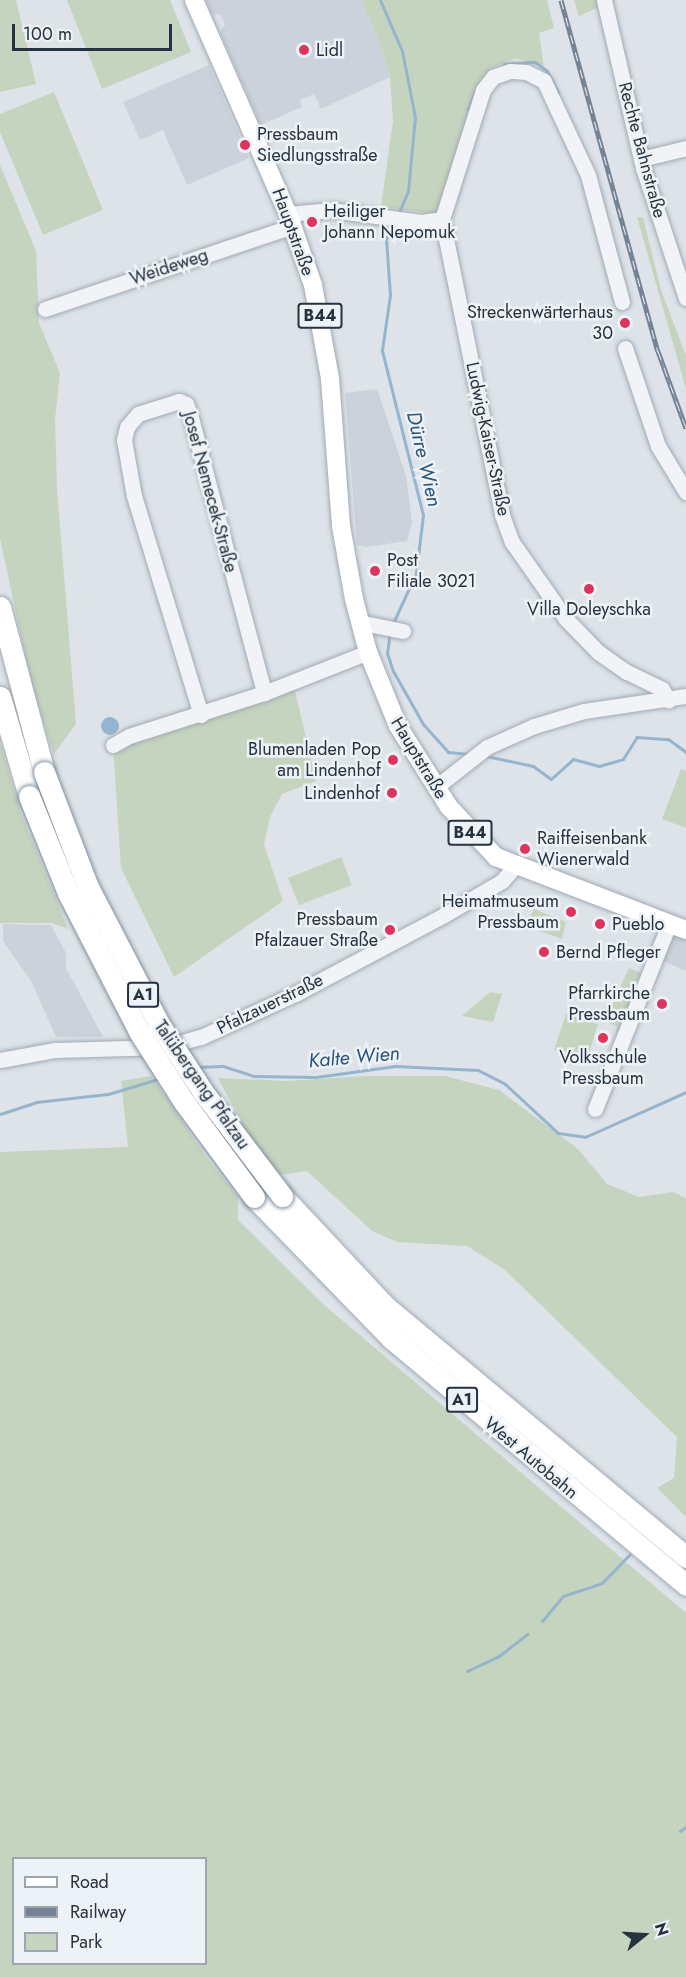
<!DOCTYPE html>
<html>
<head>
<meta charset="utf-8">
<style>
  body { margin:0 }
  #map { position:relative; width:686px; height:1977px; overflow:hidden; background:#dde3e9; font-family:Jost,sans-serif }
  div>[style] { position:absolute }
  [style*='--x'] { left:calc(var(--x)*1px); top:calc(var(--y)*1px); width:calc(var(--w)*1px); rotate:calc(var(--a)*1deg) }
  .built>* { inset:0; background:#cbd2db }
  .green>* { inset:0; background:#c5d4be }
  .water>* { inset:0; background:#94b5cd }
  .round { border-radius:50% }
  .stream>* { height:3px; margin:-1.5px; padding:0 1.5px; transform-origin:1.5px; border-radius:1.5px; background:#94b5cd }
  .roads { filter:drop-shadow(0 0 2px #a2aab3) drop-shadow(0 0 2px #a2aab3) }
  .minor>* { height:15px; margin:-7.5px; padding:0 7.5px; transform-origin:7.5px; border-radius:7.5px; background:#f1f3f7 }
  .major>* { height:18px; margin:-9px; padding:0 9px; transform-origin:9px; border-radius:9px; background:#fff }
  .highway>* { height:21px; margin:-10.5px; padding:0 10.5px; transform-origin:10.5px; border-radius:10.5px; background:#fff }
  .rail>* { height:5px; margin-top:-2.5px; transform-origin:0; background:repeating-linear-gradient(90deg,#edf2f6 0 9px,#758494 0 18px); box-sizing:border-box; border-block:2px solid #758494 }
  .bridges { filter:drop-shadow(0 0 2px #8392a1) drop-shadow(0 0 2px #8392a1) }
  .highway-bridge>* { height:21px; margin:-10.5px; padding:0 10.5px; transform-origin:10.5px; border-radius:10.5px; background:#fff }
  .dots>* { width:16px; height:16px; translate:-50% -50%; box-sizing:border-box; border:3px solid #edf2f6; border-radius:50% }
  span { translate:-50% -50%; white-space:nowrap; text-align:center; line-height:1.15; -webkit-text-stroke:5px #edf2f6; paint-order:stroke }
  .shield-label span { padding:2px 4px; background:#edf2f6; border:2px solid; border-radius:4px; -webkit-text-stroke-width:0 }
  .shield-label { font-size:16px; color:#253241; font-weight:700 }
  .poi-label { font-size:18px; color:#253241 }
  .left { translate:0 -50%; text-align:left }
  .right { translate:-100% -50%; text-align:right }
  .street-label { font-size:18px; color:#253241 }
  .water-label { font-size:20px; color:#2b557a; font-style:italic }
  .legend { position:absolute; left:12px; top:1857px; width:195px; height:108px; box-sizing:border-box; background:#edf2f6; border:2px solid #9da5ae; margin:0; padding:8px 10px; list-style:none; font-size:18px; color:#253241 }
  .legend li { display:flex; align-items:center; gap:12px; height:30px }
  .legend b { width:30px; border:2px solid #9da5ae }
  .north { position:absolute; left:614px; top:1905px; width:60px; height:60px; -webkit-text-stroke:4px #edf2f6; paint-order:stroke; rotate:72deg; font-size:16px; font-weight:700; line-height:24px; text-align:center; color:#253241 }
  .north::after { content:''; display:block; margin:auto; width:21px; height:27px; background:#253241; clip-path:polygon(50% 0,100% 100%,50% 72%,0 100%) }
  .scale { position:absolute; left:12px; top:24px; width:160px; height:27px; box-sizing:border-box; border:3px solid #253241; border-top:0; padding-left:8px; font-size:18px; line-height:21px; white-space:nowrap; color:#253241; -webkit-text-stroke:4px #edf2f6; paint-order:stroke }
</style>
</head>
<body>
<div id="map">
  <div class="built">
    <i style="clip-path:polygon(206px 0,361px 0,380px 43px,390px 77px,321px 109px,314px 94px,300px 100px,302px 107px,261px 125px,220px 32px,225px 25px,221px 15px,212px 14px)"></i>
    <i style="clip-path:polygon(209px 65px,249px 158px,187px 185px,163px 130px,140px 140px,123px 102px)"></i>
    <i style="clip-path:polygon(377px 389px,406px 476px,412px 522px,407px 541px,366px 547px,357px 545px,345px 393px)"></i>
    <i style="clip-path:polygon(3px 924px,51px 925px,66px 953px,66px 968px,103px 1037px,56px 1037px,31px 981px,3px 941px)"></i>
    <i style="clip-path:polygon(670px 929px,686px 935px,686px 971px,659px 959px)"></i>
  </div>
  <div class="green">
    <i style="clip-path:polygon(0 0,16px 0,36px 84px,0 92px)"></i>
    <i style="clip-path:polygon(67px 0,170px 0,191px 52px,102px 89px)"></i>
    <i style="clip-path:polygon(361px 0,547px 0,554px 28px,539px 33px,544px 68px,516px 58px,491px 68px,476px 90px,438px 214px,381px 207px,393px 121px,390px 77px,380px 43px)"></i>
    <i style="clip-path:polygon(574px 0,599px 0,601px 6px,579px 16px)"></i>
    <i style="clip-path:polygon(54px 92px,103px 210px,43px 235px,0 132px,0 114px)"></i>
    <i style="clip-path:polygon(0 165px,36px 251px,39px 323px,60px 373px,55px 419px,57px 489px,76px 724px,54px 754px,30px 679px,0 538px)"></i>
    <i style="clip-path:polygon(637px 217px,643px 217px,661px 290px,686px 356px,686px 389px)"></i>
    <i style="clip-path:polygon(293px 682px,316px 781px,282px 794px,270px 817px,264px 845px,283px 901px,174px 977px,121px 868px,113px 745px)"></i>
    <i style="clip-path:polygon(0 743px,20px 811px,68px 929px,52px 923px,0 923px)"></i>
    <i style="clip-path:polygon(681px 769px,686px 771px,686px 828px,662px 819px)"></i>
    <i style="clip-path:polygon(341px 857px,352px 885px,299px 905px,288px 878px)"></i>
    <i style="clip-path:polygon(534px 909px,566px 922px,562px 939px,534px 929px,528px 922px)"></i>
    <i style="clip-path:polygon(629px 968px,646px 975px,622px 1035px,616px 1033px,617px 1026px,608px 1023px,609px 1012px)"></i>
    <i style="clip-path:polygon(490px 992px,502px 994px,493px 1022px,462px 1016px)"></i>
    <i style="clip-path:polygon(566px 1014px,598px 1024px,587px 1060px,554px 1050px)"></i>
    <i style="clip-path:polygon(evenodd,151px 1076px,206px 1157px,238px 1197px,238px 1220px,322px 1303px,686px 1613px,686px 1977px,0 1977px,0 1152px,128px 1147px,121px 1081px,151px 1076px,14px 1858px,206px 1858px,206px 1964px,14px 1964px,14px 1858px)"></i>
    <i style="clip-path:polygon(367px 1076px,445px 1076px,499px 1090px,578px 1149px,607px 1184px,639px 1197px,673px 1192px,686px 1198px,686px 1517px,657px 1488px,674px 1478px,677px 1437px,505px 1270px,467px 1246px,397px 1242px,372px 1231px,307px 1171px,279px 1175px,247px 1133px,218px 1078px,287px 1081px)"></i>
  </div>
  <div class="water">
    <i class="round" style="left:101px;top:717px;width:18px;height:18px"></i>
  </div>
  <div class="stream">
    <i style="--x:380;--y:0;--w:56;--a:66.7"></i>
    <i style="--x:402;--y:51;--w:67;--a:78.9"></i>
    <i style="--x:415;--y:117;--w:74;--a:95.4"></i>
    <i style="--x:408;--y:191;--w:26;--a:113"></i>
    <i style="--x:504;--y:64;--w:31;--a:-4"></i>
    <i style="--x:535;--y:62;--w:15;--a:37"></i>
    <i style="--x:547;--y:71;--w:25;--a:63"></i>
    <i style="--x:468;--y:109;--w:18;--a:-68"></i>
    <i style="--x:393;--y:623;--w:55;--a:-65.3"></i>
    <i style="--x:416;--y:573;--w:58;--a:-83.1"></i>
    <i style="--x:423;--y:515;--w:170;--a:-104"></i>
    <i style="--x:382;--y:350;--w:56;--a:-81.7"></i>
    <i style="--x:390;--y:295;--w:56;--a:-94.1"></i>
    <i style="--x:386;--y:239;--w:18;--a:-63"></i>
    <i style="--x:390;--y:632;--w:21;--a:98"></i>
    <i style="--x:387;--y:653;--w:19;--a:72"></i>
    <i style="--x:393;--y:671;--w:61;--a:60.5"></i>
    <i style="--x:423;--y:724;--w:38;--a:48"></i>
    <i style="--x:448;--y:752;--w:22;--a:5"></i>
    <i style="--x:486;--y:756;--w:48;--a:12"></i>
    <i style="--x:533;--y:766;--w:22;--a:36"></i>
    <i style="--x:551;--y:779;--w:30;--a:-42"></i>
    <i style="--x:573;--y:759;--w:27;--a:15"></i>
    <i style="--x:599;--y:766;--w:25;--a:-16"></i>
    <i style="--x:623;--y:759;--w:26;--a:-58"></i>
    <i style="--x:637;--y:737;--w:31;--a:4"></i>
    <i style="--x:668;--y:739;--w:22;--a:36"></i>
    <i style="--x:196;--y:1067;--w:27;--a:-2"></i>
    <i style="--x:223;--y:1066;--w:32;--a:18"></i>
    <i style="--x:253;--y:1076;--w:63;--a:0.9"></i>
    <i style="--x:316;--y:1077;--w:80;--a:-7.9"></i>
    <i style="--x:395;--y:1066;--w:83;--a:2.8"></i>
    <i style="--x:478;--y:1070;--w:30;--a:27"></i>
    <i style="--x:505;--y:1084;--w:72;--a:42.8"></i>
    <i style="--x:558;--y:1133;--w:27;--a:8"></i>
    <i style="--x:585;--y:1137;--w:111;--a:-24"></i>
    <i style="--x:0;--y:1114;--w:38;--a:-18"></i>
    <i style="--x:36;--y:1102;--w:72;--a:-6.3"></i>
    <i style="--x:108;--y:1094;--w:52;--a:-16.7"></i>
    <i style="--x:542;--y:1621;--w:33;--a:-50"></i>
    <i style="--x:563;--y:1596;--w:41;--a:-18.4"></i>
    <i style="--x:602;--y:1583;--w:40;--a:-46"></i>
    <i style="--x:467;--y:1671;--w:35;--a:-25"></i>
    <i style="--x:499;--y:1656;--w:36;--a:-38"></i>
    <i style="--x:680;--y:1831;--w:7;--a:-34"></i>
  </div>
  <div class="roads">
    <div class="minor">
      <i style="--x:604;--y:0;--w:172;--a:76.9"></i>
      <i style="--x:643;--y:168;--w:137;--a:71.7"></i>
      <i style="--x:641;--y:159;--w:46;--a:-13.7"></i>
      <i style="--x:288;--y:214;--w:43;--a:-5.3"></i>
      <i style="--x:331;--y:210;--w:91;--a:7.6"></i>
      <i style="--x:421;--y:222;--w:21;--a:-8"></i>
      <i style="--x:622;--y:302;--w:131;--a:-105"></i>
      <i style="--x:588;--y:175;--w:104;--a:-115.1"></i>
      <i style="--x:544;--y:81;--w:20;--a:-153"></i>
      <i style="--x:526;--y:72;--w:16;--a:-176"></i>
      <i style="--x:510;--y:71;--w:18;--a:161"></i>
      <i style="--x:493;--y:77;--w:16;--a:128"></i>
      <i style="--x:483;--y:90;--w:135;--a:107.6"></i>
      <i style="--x:442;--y:219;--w:302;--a:78.5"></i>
      <i style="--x:502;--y:515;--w:29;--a:70"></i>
      <i style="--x:512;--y:542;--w:94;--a:55"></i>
      <i style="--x:566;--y:619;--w:46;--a:45.9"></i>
      <i style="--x:598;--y:652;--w:35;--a:35"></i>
      <i style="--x:627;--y:672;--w:39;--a:26"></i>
      <i style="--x:662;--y:689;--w:13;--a:61"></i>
      <i style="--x:45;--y:309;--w:262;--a:-18.5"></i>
      <i style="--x:625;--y:348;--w:103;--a:71.4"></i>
      <i style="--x:658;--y:446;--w:54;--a:58.7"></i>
      <i style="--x:359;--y:622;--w:45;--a:11.6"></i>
      <i style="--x:201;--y:715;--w:229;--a:-107"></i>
      <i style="--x:134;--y:496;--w:57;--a:-100.1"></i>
      <i style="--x:124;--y:440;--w:13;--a:-77"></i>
      <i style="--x:127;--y:427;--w:17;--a:-50"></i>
      <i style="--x:138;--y:414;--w:43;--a:-17.6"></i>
      <i style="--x:179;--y:401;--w:8;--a:23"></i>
      <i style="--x:186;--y:404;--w:11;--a:68"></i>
      <i style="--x:190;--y:414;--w:289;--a:75.1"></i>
      <i style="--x:113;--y:745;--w:18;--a:-29"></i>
      <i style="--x:129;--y:736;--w:142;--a:-17.7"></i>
      <i style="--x:264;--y:693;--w:112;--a:-21.5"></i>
      <i style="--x:436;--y:787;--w:65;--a:-38.1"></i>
      <i style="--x:487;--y:747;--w:51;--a:-24.1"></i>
      <i style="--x:534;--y:726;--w:52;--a:-16.7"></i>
      <i style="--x:584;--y:711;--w:103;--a:-8.4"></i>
      <i style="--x:0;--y:1060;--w:56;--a:-10.3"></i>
      <i style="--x:55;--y:1050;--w:110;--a:-1.6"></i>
      <i style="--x:165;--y:1047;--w:37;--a:-16"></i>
      <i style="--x:201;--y:1037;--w:103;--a:-24.6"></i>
      <i style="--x:295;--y:994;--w:169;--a:-27.9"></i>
      <i style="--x:444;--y:915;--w:67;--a:-30.4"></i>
      <i style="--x:502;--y:881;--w:18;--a:-49"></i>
      <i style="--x:595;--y:1109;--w:199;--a:-68.2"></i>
    </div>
    <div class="major">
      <i style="--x:194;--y:0;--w:234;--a:66.3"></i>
      <i style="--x:288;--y:214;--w:75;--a:70.6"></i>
      <i style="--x:313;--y:285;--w:96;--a:79.7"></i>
      <i style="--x:330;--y:379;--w:147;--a:85.7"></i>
      <i style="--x:341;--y:526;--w:74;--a:79.9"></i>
      <i style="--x:354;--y:599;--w:55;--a:75.2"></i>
      <i style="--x:368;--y:652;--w:80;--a:67.9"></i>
      <i style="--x:398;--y:726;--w:96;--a:57.8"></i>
      <i style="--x:449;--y:807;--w:69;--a:46.8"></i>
      <i style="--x:496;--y:857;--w:204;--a:21"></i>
    </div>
    <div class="highway">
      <i style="--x:0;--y:607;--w:171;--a:75.1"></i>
      <i style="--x:0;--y:697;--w:103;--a:73.7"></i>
      <i style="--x:282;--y:1196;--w:152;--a:46.9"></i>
      <i style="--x:386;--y:1307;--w:391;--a:39.8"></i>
      <i style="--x:254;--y:1197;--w:197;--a:45.8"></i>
      <i style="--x:391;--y:1338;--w:385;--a:39.9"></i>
    </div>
  </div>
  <div class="rail">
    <i style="--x:561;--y:0;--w:364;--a:74.6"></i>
    <i style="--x:658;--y:351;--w:82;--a:70"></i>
  </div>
  <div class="bridges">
    <div class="highway-bridge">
      <i style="--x:44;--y:772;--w:123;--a:69.1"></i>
      <i style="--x:88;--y:887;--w:154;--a:62.6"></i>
      <i style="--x:159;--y:1024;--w:81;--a:57.1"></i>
      <i style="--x:203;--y:1092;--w:131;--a:52.8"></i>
      <i style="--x:29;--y:796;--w:105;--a:68.1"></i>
      <i style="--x:68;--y:893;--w:157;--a:62.8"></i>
      <i style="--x:140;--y:1033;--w:82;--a:57.5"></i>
      <i style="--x:184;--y:1102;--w:118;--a:53.6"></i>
    </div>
  </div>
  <div class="dots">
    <i style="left:304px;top:50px;background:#dd345d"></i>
    <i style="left:245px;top:145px;background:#dd345d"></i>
    <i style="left:312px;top:222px;background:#dd345d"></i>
    <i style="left:625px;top:323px;background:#dd345d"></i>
    <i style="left:375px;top:571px;background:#dd345d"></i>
    <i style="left:589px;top:589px;background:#dd345d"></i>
    <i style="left:393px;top:760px;background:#dd345d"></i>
    <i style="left:392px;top:793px;background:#dd345d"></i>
    <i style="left:525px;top:849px;background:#dd345d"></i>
    <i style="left:571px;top:912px;background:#dd345d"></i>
    <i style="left:600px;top:924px;background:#dd345d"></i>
    <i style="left:390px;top:930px;background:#dd345d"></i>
    <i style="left:544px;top:952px;background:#dd345d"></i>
    <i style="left:662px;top:1004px;background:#dd345d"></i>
    <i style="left:603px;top:1038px;background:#dd345d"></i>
  </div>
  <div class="shield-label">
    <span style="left:320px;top:316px">B44</span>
    <span style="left:470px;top:833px">B44</span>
    <span style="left:143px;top:995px">A1</span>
    <span style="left:462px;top:1400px">A1</span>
  </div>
  <div class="poi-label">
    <span class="left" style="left:316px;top:50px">Lidl</span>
    <span class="left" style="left:257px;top:145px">Pressbaum<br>Siedlungsstraße</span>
    <span class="left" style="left:324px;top:222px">Heiliger<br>Johann Nepomuk</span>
    <span class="right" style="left:613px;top:323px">Streckenwärterhaus<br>30</span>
    <span class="left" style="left:387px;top:571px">Post<br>Filiale 3021</span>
    <span style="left:589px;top:609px">Villa Doleyschka</span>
    <span class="right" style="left:381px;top:760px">Blumenladen Pop<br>am Lindenhof</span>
    <span class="right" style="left:380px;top:793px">Lindenhof</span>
    <span class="left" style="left:537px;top:849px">Raiffeisenbank<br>Wienerwald</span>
    <span class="right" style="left:559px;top:912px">Heimatmuseum<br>Pressbaum</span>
    <span class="right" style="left:378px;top:930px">Pressbaum<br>Pfalzauer Straße</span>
    <span class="left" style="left:612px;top:924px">Pueblo</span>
    <span class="left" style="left:556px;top:952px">Bernd Pfleger</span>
    <span class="right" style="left:650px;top:1004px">Pfarrkirche<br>Pressbaum</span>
    <span style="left:603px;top:1068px">Volksschule<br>Pressbaum</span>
  </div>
  <div class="street-label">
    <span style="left:642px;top:150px;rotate:75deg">Rechte Bahnstraße</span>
    <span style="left:293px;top:232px;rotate:70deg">Hauptstraße</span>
    <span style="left:169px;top:267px;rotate:-18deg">Weideweg</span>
    <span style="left:488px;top:439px;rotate:78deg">Ludwig-Kaiser-Straße</span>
    <span style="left:210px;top:492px;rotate:75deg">Josef Nemecek-Straße</span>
    <span style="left:419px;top:758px;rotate:59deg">Hauptstraße</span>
    <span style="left:270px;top:1004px;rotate:-26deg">Pfalzauerstraße</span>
    <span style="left:202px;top:1085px;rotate:55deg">Talübergang Pfalzau</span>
    <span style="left:531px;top:1458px;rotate:40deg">West Autobahn</span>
  </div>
  <div class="water-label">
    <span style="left:424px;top:459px;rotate:77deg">Dürre Wien</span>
    <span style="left:354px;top:1057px;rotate:-5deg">Kalte Wien</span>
  </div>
  <ul class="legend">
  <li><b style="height:8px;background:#fff"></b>Road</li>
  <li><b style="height:8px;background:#758494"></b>Railway</li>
  <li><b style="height:16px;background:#c5d4be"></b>Park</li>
  </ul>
  <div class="north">N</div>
  <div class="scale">100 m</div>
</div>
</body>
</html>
